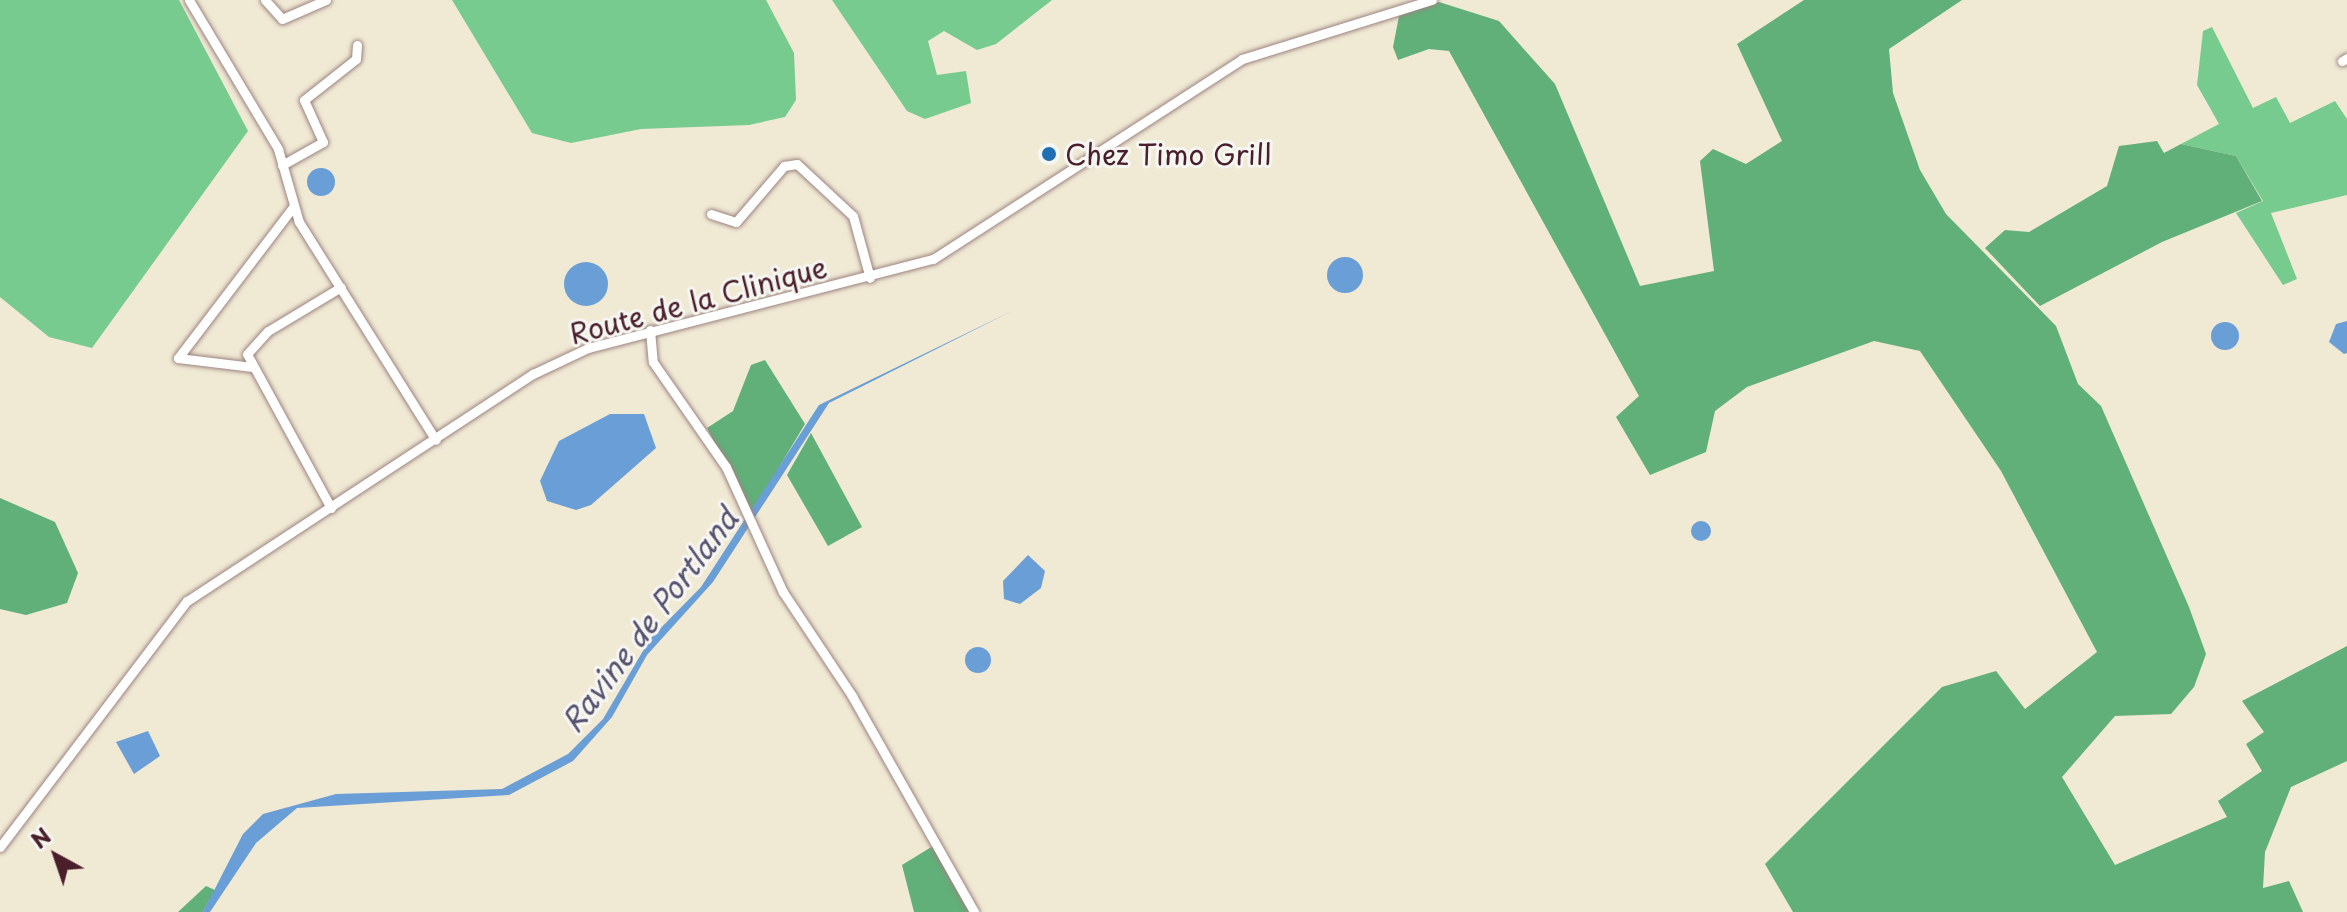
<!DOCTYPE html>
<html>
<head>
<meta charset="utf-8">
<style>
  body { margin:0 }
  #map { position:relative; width:2347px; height:912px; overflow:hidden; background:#f0e9d4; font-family:"Playpen Sans",sans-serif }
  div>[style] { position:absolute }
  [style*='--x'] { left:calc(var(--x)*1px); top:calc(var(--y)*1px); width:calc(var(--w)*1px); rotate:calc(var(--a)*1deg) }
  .green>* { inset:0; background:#77cb8e }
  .forest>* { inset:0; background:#61af79 }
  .water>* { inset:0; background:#6a9ed6 }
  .round { border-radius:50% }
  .roads { filter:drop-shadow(0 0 2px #9d8480) drop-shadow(0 0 2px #9d8480) }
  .minor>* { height:9px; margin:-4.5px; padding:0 4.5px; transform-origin:4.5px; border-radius:4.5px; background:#fff }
  .dots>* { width:22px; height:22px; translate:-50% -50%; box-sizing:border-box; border:4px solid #f6f6f2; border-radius:50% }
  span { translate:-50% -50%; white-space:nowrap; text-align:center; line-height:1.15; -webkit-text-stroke:6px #f6f6f2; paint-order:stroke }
  .poi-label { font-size:28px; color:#4a1f2b }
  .left { translate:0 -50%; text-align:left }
  .street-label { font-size:28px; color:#4a1f2b }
  .water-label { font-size:30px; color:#57526f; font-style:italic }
  .north { position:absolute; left:16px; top:816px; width:80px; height:80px; -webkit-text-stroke:6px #f6f6f2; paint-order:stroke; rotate:320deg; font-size:22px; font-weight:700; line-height:32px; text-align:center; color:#4a1f2b }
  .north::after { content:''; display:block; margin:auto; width:28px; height:36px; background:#4a1f2b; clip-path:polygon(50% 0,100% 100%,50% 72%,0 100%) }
</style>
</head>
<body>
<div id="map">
  <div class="green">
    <i style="clip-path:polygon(0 0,179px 0,248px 131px,92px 348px,49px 337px,0 297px)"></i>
    <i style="clip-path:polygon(452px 0,766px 0,794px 53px,796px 100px,785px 117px,749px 125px,641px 129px,571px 143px,532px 133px)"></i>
    <i style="clip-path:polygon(832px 0,1052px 0,996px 44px,977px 50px,944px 31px,928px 41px,937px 75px,966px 71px,971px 103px,925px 119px,907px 111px)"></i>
    <i style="clip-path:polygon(2212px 27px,2253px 108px,2276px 97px,2290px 123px,2335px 101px,2347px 119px,2347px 195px,2271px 213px,2297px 279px,2283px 285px,2236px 213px,2263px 201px,2236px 156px,2181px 144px,2219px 124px,2197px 85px,2203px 31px)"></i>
  </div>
  <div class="forest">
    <i style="clip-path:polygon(1804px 0,1962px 0,1889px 49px,1893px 93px,1920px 170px,1946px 214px,2056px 326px,2078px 384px,2101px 406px,2189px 607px,2206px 654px,2194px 687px,2171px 714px,2115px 716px,2062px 777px,2115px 865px,2227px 817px,2218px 801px,2262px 771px,2246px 744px,2264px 732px,2242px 701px,2347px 646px,2347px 761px,2291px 787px,2265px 852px,2263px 888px,2289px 881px,2303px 912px,1793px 912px,1765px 864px,1942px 687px,1996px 671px,2025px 709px,2097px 652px,2001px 471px,1920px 351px,1874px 341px,1747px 387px,1715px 411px,1706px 452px,1650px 475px,1616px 417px,1639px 396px,1449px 51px,1429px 49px,1398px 60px,1393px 47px,1399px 16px,1439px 2px,1499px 21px,1555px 84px,1640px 286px,1714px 271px,1700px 161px,1713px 149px,1746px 164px,1782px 141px,1737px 44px)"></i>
    <i style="clip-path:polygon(2157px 141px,2164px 153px,2181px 144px,2236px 156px,2262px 201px,2162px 242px,2040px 306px,1985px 248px,2005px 230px,2029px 232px,2107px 186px,2119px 146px)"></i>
    <i style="clip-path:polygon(765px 360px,805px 424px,751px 514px,707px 428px,733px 411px,751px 365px)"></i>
    <i style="clip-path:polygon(811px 433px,862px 527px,828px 546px,787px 475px)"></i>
    <i style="clip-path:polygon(0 498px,55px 522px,78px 573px,67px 603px,26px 615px,0 609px)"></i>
    <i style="clip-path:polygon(933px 846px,971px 912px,914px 912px,902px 865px)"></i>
    <i style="clip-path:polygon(206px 886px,215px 890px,203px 912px,178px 912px)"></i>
  </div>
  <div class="water">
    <i class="round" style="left:307px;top:168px;width:28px;height:28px"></i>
    <i class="round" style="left:1327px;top:257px;width:36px;height:36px"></i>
    <i class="round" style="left:564px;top:262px;width:44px;height:44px"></i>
    <i style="clip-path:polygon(1012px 311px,829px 403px,713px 582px,647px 655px,612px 717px,573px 761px,509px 795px,297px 808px,256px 843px,210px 912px,203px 912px,243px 834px,263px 814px,336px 794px,502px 789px,568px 754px,603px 719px,650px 639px,701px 587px,819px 405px)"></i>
    <i style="clip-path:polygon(2347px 321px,2347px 353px,2344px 354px,2329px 342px,2336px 324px)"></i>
    <i class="round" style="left:2211px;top:322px;width:28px;height:28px"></i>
    <i style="clip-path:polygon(610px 414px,644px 414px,656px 448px,591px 505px,576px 510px,547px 501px,540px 481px,559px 441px)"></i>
    <i class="round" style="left:1691px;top:521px;width:20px;height:20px"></i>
    <i style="clip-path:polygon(1028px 555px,1045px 571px,1041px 588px,1020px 604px,1004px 599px,1003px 581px)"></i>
    <i class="round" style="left:965px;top:647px;width:26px;height:26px"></i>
    <i style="clip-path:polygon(148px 731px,160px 756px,134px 774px,116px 742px)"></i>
  </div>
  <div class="roads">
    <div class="minor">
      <i style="--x:189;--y:0;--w:174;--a:59.1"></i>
      <i style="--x:278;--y:149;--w:76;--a:74"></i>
      <i style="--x:299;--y:222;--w:257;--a:57.9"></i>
      <i style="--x:265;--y:0;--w:25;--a:48"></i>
      <i style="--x:282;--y:19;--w:48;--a:-23.4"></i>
      <i style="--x:2342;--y:61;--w:6;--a:-31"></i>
      <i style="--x:282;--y:165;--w:47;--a:-29.3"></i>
      <i style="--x:323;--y:142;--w:46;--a:-114.3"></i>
      <i style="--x:304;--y:100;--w:66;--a:-38.3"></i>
      <i style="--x:356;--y:59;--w:14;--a:-86"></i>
      <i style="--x:711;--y:214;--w:26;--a:18"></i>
      <i style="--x:736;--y:222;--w:74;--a:-49.4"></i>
      <i style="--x:784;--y:166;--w:13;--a:-9"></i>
      <i style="--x:797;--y:164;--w:76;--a:42.9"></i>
      <i style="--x:853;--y:216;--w:64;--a:74.7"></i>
      <i style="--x:650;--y:330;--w:32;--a:85"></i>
      <i style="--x:653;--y:362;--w:128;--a:55.2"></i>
      <i style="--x:726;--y:467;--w:137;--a:65.5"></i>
      <i style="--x:783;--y:592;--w:125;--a:56.4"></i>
      <i style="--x:852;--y:696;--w:248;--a:60.5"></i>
      <i style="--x:178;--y:358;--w:190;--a:-52.7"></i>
      <i style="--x:178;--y:358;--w:75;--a:6.9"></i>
      <i style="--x:331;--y:508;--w:175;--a:-118.6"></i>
      <i style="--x:247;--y:354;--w:31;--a:-48"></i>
      <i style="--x:268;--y:331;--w:85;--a:-31.1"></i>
      <i style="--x:0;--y:847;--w:309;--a:-52.8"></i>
      <i style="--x:187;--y:601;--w:414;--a:-33.3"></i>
      <i style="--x:533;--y:374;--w:61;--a:-25.3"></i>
      <i style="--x:588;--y:348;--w:356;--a:-14.5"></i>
      <i style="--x:933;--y:259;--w:368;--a:-32.9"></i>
      <i style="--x:1242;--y:59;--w:199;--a:-17.3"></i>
    </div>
  </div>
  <div class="dots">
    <i style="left:1049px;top:154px;background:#1f6fb2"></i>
  </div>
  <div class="poi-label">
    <span class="left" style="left:1065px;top:154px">Chez Timo Grill</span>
  </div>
  <div class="street-label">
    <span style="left:698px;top:300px;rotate:-15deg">Route de la Clinique</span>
  </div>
  <div class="water-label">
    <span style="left:649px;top:620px;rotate:-53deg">Ravine de Portland</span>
  </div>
  <div class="north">N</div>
</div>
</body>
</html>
